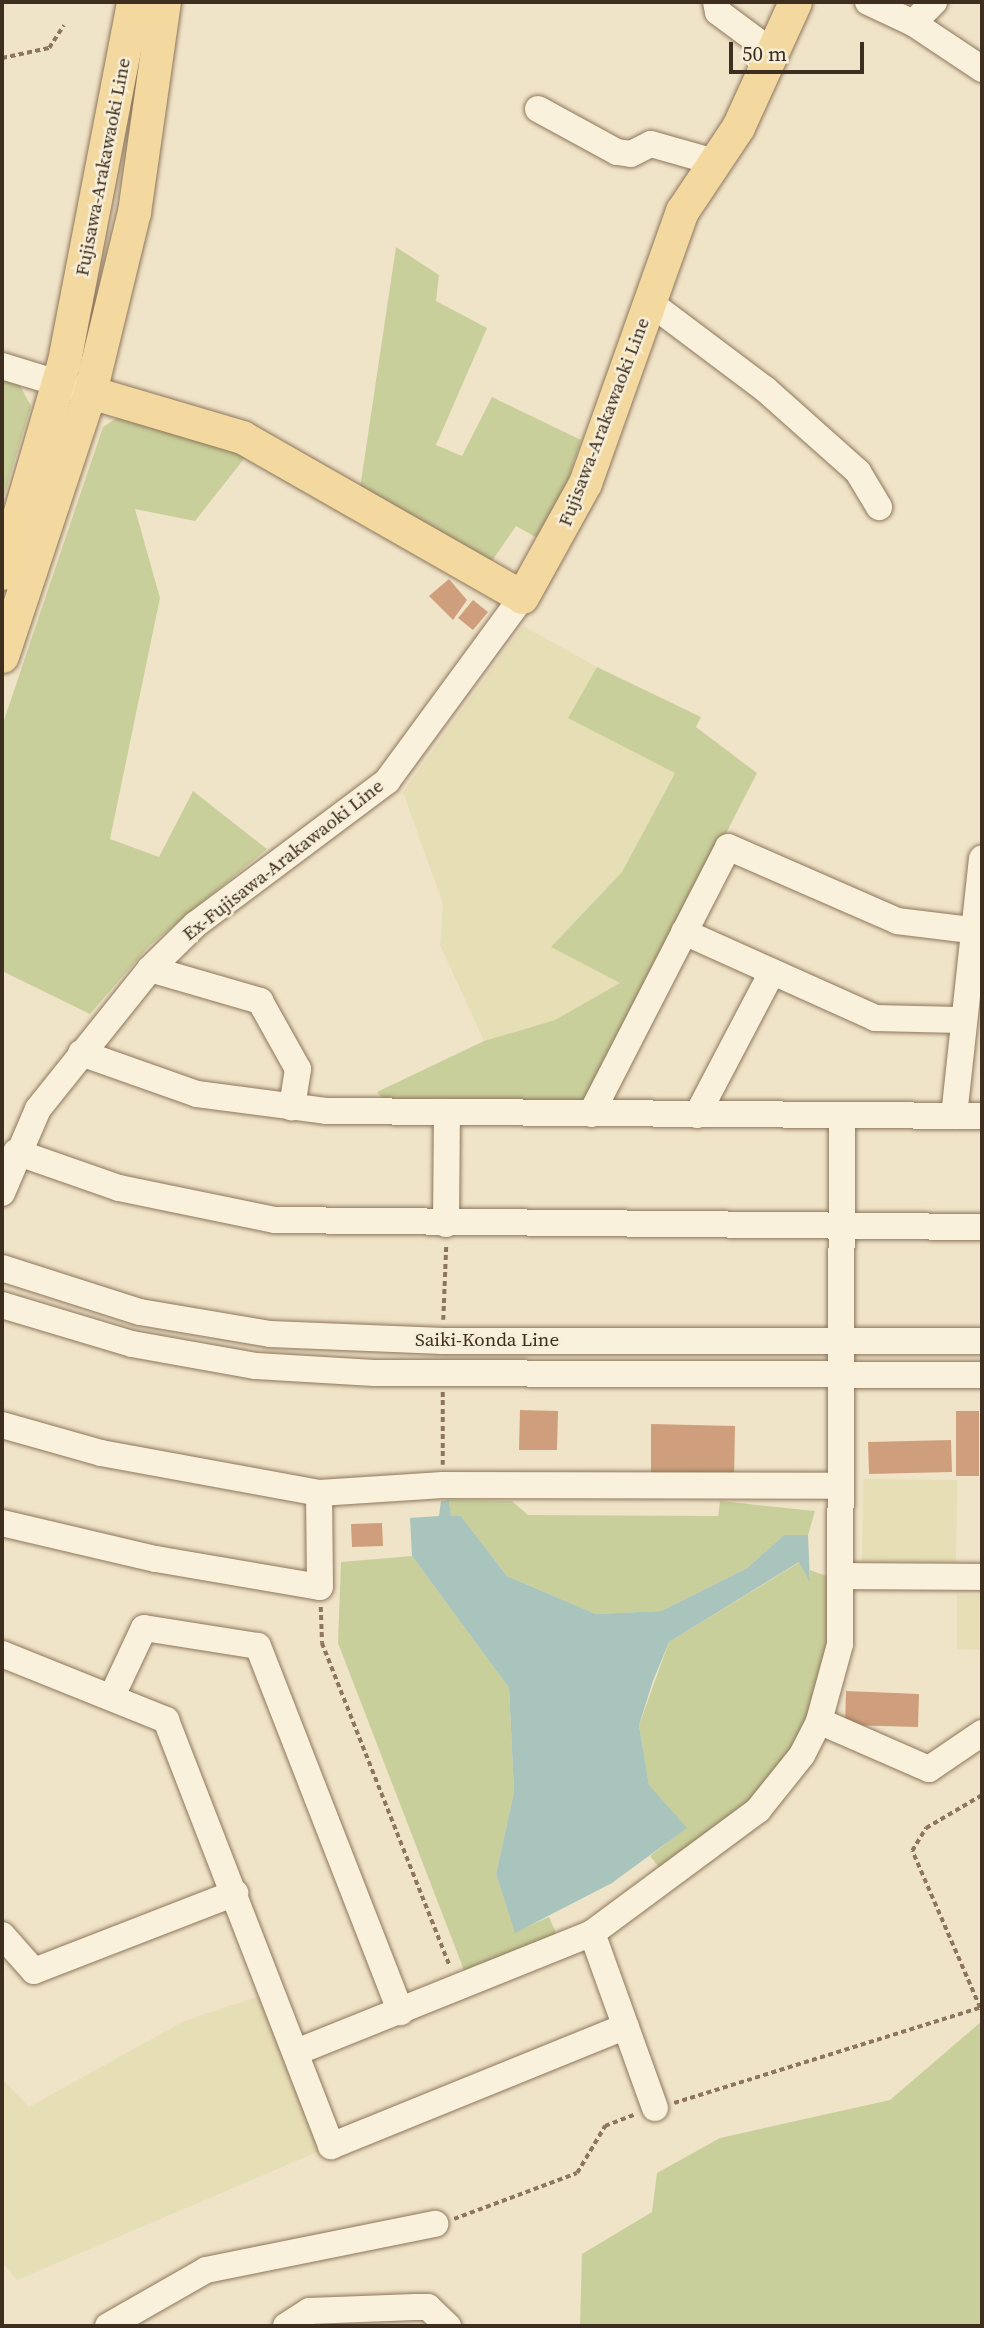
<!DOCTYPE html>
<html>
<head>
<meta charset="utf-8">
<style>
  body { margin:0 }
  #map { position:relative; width:984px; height:2328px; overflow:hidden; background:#f0e4c8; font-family:"Source Serif 4",serif }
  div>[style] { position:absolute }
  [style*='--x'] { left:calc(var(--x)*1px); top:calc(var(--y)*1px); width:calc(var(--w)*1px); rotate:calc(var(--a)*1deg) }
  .farmland>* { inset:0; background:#e6deb5 }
  .green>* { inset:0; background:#c9cf9b }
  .water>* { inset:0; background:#a9c4bc }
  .building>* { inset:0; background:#cf9f7d }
  .path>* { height:3.5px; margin-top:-1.75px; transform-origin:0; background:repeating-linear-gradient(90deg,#8d765c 0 5px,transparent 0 8.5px) }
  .roads { filter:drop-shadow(0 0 2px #8d765c) drop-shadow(0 0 2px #8d765c) }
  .minor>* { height:26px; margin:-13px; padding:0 13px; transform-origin:13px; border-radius:13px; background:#faf1dc }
  .major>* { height:33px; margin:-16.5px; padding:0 16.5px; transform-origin:16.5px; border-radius:16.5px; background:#f3d9a0 }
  span { translate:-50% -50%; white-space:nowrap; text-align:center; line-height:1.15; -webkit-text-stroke:5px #f7eed8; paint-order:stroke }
  .street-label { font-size:19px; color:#3d2e20 }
  .frame { position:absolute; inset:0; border:4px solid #3d2e20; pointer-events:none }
  .scale { position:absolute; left:729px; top:42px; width:135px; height:32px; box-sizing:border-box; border:4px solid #3d2e20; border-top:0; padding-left:9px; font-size:21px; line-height:24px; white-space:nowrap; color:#3d2e20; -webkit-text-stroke:5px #f7eed8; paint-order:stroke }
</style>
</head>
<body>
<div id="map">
  <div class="farmland">
    <i style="clip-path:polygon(523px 626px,597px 667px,568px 718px,675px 772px,622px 872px,552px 946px,620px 983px,555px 1020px,484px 1041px,440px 945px,443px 904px,403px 792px)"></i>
    <i style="clip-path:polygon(863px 1479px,957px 1480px,956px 1562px,862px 1561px)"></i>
    <i style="clip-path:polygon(957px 1595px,982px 1595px,982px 1650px,957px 1649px)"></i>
    <i style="clip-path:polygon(265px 1994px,322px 2150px,17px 2280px,2px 2262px,2px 2079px,29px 2107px,184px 2021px)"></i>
  </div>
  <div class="green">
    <i style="clip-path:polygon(396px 247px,439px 275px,436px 301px,487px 328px,436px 445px,462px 456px,492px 397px,581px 440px,563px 496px,539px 539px,516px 526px,492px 561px,360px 488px)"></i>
    <i style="clip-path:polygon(2px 378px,20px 386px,31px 406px,2px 503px)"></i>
    <i style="clip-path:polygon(126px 412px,247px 455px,195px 521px,135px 509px,160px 598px,110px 839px,159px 857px,193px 791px,267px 849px,149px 946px,90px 1014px,2px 971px,2px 726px,103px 427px)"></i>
    <i style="clip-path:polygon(597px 667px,701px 717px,696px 727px,757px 773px,588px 1102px,389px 1105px,377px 1092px,484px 1041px,555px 1020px,620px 983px,551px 947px,622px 872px,675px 773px,568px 718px)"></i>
    <i style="clip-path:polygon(449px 1500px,512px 1501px,528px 1515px,718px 1516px,720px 1501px,815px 1511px,808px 1535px,784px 1535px,747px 1568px,661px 1611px,596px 1614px,507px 1576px,461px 1516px,451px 1517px)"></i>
    <i style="clip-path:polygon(412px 1556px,509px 1688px,514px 1792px,496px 1874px,515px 1932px,549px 1917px,557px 1935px,467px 1978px,338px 1643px,341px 1562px)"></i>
    <i style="clip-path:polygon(800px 1562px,810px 1579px,810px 1570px,829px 1577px,833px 1596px,821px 1690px,798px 1747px,761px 1796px,662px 1871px,650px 1856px,686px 1828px,649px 1786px,639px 1725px,669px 1642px)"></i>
    <i style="clip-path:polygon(982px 2021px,982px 2326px,580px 2326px,582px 2254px,652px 2212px,657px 2173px,720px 2138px,890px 2100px)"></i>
  </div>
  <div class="water">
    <i style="clip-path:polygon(449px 1500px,451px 1516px,461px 1516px,507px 1576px,596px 1614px,661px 1611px,747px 1568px,784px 1535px,808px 1535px,810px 1582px,799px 1562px,669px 1642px,653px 1681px,639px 1725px,649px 1785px,687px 1828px,612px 1883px,515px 1933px,496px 1874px,514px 1792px,509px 1688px,412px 1556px,410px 1518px,439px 1516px,441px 1501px)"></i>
  </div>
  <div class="building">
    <i style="clip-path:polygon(449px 579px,467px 600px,453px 620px,429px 596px)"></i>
    <i style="clip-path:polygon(473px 600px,488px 612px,473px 630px,458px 618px)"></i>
    <i style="clip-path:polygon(520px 1410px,558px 1411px,557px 1450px,519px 1450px)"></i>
    <i style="clip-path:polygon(956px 1411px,979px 1411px,979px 1476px,956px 1476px)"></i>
    <i style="clip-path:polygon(651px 1424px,735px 1426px,734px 1480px,651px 1478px)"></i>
    <i style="clip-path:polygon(951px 1440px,952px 1472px,869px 1474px,868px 1442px)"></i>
    <i style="clip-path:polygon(382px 1523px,383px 1546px,352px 1547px,351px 1524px)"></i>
    <i style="clip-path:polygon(846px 1691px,919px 1694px,918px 1727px,845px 1725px)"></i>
  </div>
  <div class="path">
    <i style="--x:2;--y:58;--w:48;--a:-12"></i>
    <i style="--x:49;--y:48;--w:27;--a:-57"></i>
    <i style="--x:443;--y:1320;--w:76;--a:-87.7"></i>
    <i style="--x:443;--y:1392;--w:73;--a:90"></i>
    <i style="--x:321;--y:1607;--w:36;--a:88"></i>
    <i style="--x:322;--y:1643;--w:348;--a:68.4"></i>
    <i style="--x:980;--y:2008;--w:171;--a:-113.4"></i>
    <i style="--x:912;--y:1851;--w:27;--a:-59"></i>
    <i style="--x:926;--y:1828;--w:65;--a:-30.5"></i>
    <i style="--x:674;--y:2103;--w:323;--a:-17.3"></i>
    <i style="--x:454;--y:2219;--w:131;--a:-20.5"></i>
    <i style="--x:577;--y:2173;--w:55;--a:-59.2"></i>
    <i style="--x:605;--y:2126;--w:33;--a:-21"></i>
  </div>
  <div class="roads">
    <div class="minor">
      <i style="--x:716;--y:2;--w:10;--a:79"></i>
      <i style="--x:718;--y:12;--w:67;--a:36.5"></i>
      <i style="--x:868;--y:2;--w:50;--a:25"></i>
      <i style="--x:913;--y:23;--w:30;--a:-45"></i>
      <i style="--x:913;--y:23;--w:83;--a:33.7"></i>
      <i style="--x:538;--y:109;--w:90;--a:28.6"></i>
      <i style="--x:617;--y:152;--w:14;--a:8"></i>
      <i style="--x:631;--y:154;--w:22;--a:-27"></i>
      <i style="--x:651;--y:144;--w:66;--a:15.9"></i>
      <i style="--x:649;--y:302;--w:145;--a:36.9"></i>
      <i style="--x:765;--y:389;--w:125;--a:41.7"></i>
      <i style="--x:858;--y:472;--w:41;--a:59"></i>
      <i style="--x:2;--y:366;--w:75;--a:17"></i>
      <i style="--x:684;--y:932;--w:209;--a:24.2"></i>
      <i style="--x:875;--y:1018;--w:85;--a:1.3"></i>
      <i style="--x:150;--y:969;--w:115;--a:16.2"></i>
      <i style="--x:260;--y:1001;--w:78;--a:60.8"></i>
      <i style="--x:298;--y:1069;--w:39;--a:99"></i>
      <i style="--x:81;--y:1053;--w:123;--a:19.5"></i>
      <i style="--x:197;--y:1094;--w:130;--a:7.5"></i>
      <i style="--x:326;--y:1111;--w:656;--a:0.44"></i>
      <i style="--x:591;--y:1114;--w:300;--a:-62.8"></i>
      <i style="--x:728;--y:847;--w:184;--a:23.6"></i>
      <i style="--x:897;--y:921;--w:74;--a:7"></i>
      <i style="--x:697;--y:1115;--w:161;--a:-62.3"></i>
      <i style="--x:954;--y:1116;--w:259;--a:-83.8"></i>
      <i style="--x:16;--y:1152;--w:109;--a:19.3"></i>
      <i style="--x:119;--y:1188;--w:159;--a:11.6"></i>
      <i style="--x:275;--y:1220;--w:707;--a:0.57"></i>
      <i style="--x:2;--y:1193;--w:91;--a:-66.8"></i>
      <i style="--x:38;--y:1109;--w:179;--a:-51.3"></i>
      <i style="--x:150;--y:969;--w:64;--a:-44.4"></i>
      <i style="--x:196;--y:924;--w:239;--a:-36.8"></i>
      <i style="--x:387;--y:781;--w:228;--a:-53.7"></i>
      <i style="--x:446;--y:1224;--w:111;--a:-89.5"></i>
      <i style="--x:2;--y:1268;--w:145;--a:17.7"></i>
      <i style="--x:140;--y:1312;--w:132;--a:9.6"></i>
      <i style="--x:270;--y:1334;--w:173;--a:2.3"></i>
      <i style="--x:443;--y:1341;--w:539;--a:0"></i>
      <i style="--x:2;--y:1305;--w:136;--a:16.7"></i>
      <i style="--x:132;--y:1344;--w:126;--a:10.1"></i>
      <i style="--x:256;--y:1366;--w:118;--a:3.4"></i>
      <i style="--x:374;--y:1373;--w:608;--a:0.19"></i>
      <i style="--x:2;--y:1425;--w:103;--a:15.8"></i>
      <i style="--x:101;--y:1453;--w:222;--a:10.4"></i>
      <i style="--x:319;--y:1493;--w:124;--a:-3.7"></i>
      <i style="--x:443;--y:1485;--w:398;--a:0.1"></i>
      <i style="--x:2;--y:1523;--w:158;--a:13.2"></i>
      <i style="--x:156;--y:1559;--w:166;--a:9.7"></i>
      <i style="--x:320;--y:1587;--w:94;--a:-90.6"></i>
      <i style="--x:841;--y:1576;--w:141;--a:0.4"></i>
      <i style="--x:2;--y:1654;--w:177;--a:21.9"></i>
      <i style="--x:166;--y:1720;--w:457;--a:68.8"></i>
      <i style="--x:331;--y:2146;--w:318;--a:-22.1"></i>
      <i style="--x:112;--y:1696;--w:75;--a:-64.8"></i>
      <i style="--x:144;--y:1628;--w:115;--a:9"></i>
      <i style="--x:258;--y:1646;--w:393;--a:68.7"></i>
      <i style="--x:819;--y:1721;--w:120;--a:23.6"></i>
      <i style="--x:929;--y:1769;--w:64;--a:-34.2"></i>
      <i style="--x:592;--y:1933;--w:186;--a:70.2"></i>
      <i style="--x:2;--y:1935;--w:48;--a:48.4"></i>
      <i style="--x:34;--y:1971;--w:216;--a:-21.2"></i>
      <i style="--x:299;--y:2051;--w:316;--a:-21.9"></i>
      <i style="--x:592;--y:1933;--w:207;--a:-36.5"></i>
      <i style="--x:758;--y:1810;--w:70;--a:-51.3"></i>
      <i style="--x:802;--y:1755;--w:38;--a:-63"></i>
      <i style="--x:819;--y:1721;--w:80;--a:-74.7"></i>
      <i style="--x:840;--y:1644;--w:527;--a:-89.78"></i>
      <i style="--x:108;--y:2326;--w:113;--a:-29.7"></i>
      <i style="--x:206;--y:2270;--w:234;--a:-11.4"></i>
      <i style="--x:286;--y:2326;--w:27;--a:-33"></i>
      <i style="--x:309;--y:2311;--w:106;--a:-2.2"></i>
      <i style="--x:415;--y:2307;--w:13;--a:0"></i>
      <i style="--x:428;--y:2307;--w:28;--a:44"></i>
    </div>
    <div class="major">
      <i style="--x:90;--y:392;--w:159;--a:16.5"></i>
      <i style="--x:242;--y:437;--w:322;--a:29.7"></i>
      <i style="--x:522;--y:597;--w:130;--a:-61.1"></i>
      <i style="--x:585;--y:483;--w:289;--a:-70.4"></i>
      <i style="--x:682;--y:211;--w:101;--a:-56.3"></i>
      <i style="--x:738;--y:127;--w:137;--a:-65.5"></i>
      <i style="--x:2;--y:573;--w:221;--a:-73.7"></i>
      <i style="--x:64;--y:361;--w:366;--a:-79.1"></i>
      <i style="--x:2;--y:656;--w:278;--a:-71.6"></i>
      <i style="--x:90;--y:392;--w:185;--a:-76.3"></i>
      <i style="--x:134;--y:212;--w:212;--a:-81.9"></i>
    </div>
  </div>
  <div class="street-label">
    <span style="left:103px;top:167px;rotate:-79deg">Fujisawa-Arakawaoki Line</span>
    <span style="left:604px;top:422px;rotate:-69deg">Fujisawa-Arakawaoki Line</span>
    <span style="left:283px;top:860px;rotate:-38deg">Ex-Fujisawa-Arakawaoki Line</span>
    <span style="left:487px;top:1340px">Saiki-Konda Line</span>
  </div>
  <div class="frame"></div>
  <div class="scale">50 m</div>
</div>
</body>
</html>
